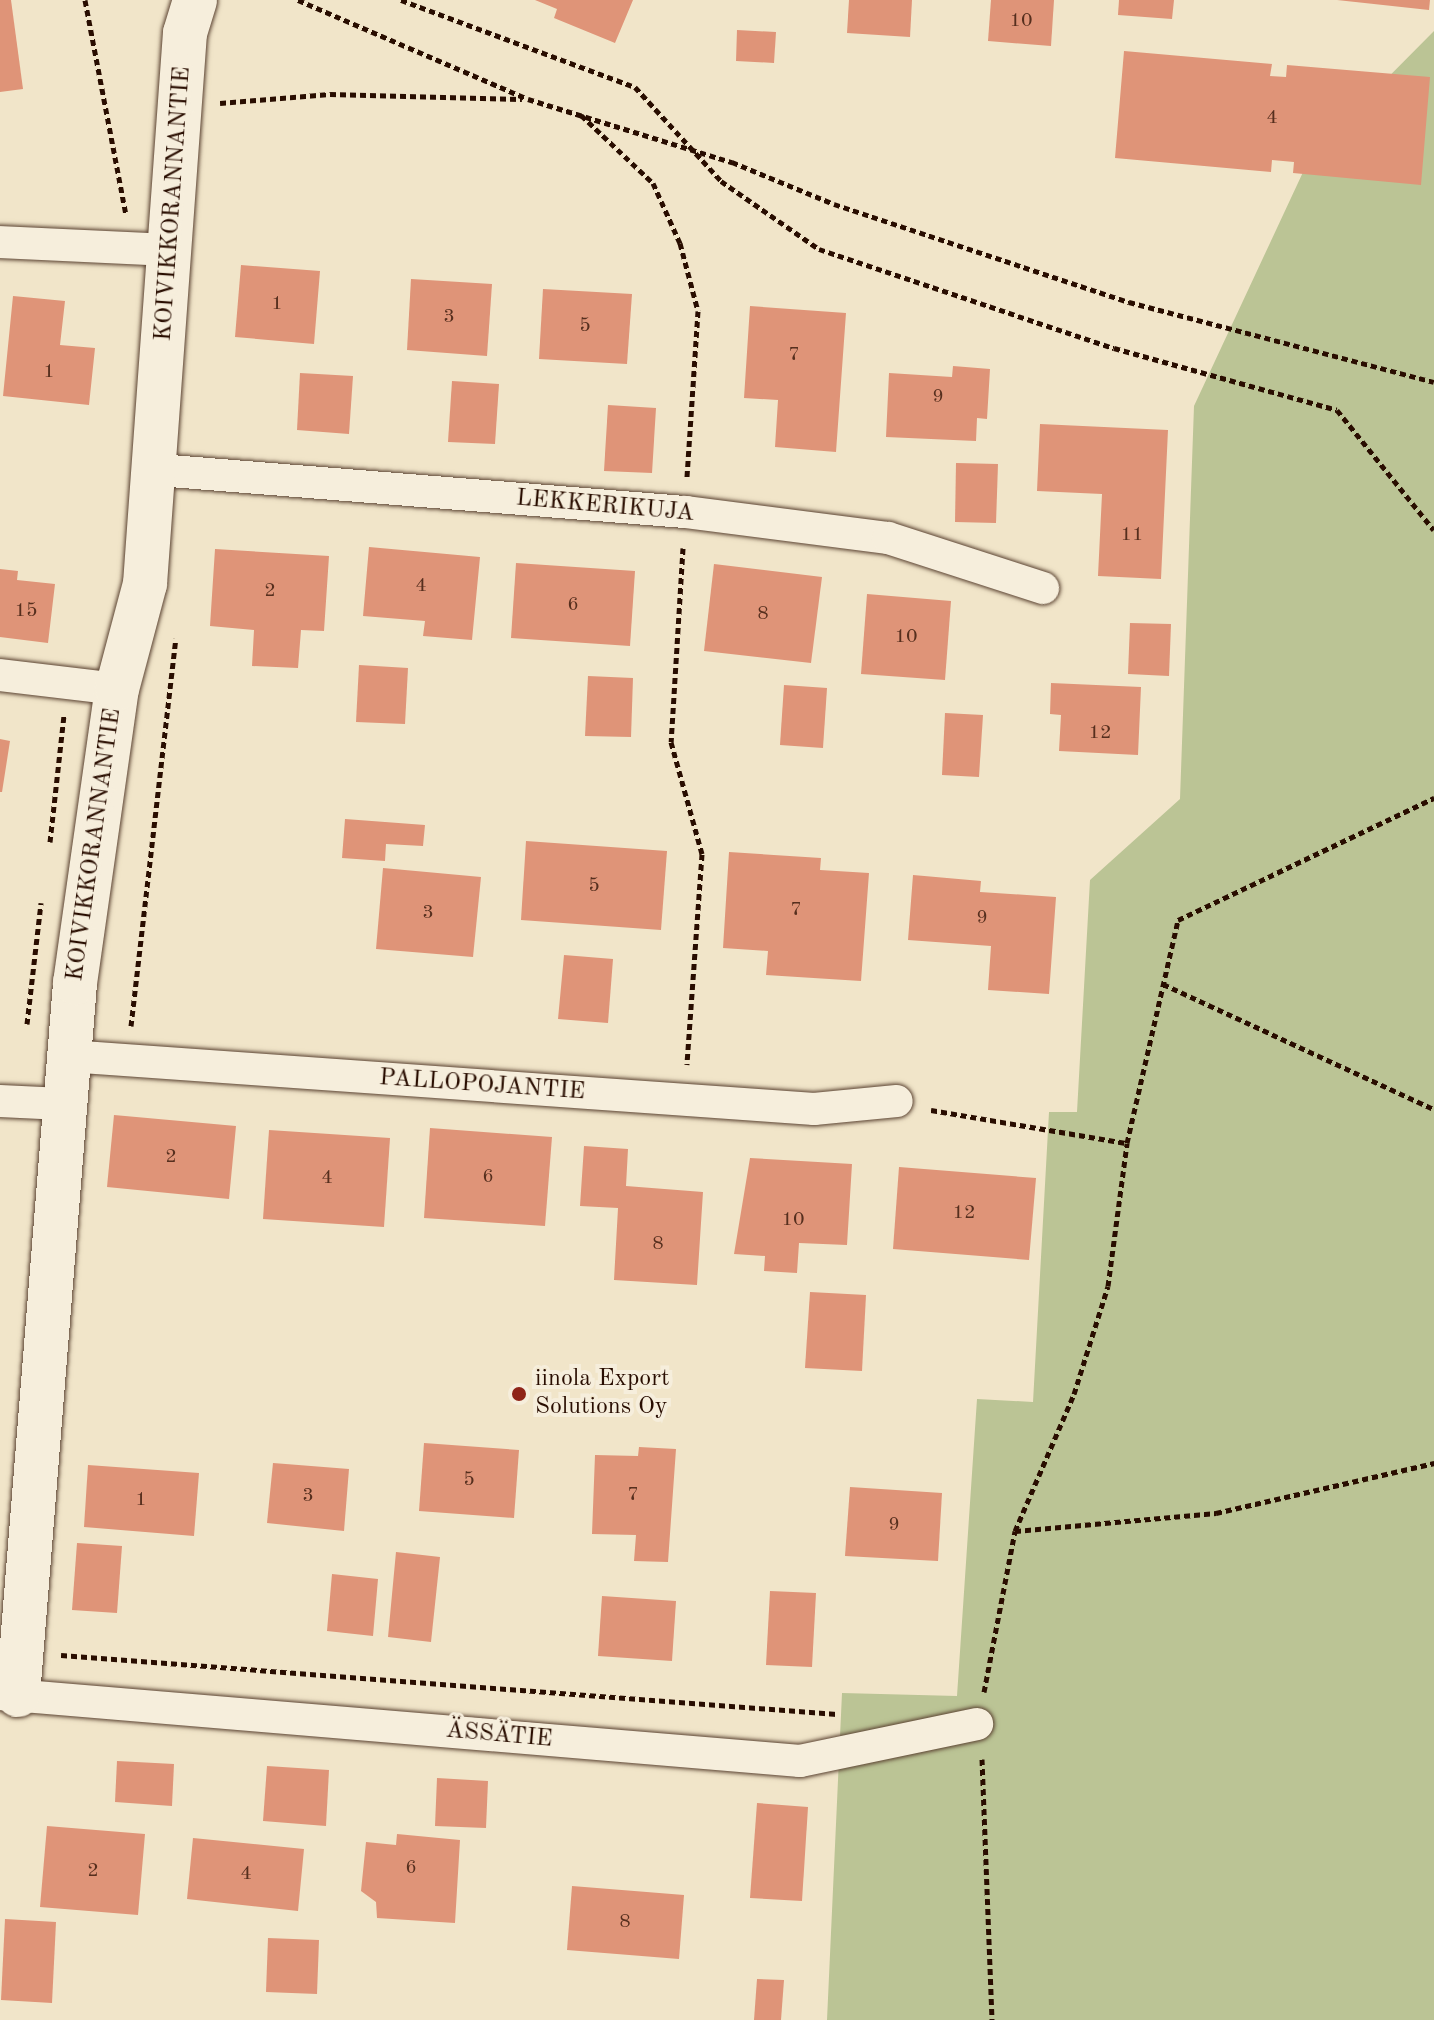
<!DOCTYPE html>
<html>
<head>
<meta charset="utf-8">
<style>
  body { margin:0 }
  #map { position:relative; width:1434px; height:2020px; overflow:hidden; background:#f1e5c9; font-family:"Old Standard TT",serif }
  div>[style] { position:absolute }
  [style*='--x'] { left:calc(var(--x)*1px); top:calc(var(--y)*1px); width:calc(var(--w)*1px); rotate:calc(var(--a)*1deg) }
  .green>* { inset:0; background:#bbc495 }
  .building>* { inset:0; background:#df9478 }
  .path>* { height:5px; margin-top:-2.5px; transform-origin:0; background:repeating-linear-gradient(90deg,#290d00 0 6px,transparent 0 10px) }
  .roads { filter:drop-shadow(0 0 2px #5b4332) drop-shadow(0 0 2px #5b4332) }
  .street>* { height:32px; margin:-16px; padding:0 16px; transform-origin:16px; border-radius:16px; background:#f6eedc }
  .secondary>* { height:44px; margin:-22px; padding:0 22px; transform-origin:22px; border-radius:22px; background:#f6eedc }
  .dots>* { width:22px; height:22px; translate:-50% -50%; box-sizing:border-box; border:4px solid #f6eedc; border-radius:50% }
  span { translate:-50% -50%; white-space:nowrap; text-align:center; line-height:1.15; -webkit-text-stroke:8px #f6eedc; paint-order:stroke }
  .number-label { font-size:20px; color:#562f1e }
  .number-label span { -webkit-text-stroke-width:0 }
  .street-label { font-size:24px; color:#290d00 }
  .poi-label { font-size:24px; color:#290d00 }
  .left { translate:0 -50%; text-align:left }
</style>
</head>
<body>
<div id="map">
  <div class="green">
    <i style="clip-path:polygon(1434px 31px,1434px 2020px,827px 2020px,842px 1693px,957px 1696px,977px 1399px,1033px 1402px,1049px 1112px,1077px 1112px,1090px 880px,1180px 799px,1194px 406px,1311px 155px)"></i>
  </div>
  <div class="building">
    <i style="clip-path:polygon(0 0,11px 0,23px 89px,0 92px)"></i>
    <i style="clip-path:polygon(535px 0,633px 0,615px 43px,554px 18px,557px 9px)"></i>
    <i style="clip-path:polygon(849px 0,912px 0,910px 37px,847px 33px)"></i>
    <i style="clip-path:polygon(991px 0,1054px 0,1051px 46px,988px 41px)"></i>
    <i style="clip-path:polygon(1119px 0,1174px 0,1172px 19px,1118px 15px)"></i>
    <i style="clip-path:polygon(1337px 0,1430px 0,1429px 10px)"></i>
    <i style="clip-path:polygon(737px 30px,776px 32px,774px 63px,736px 61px)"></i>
    <i style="clip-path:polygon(1124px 51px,1272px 64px,1270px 76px,1286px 77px,1287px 65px,1430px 77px,1421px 185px,1293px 173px,1294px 162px,1272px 160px,1271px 172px,1115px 158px)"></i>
    <i style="clip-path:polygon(241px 265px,320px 271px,314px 344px,235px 337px)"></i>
    <i style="clip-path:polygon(411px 279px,492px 284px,487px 356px,407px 350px)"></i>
    <i style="clip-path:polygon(543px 289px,632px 294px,627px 364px,539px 359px)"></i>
    <i style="clip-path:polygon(13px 296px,65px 301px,60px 345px,95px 348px,89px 405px,3px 396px)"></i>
    <i style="clip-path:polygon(750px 306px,846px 313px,836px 452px,775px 447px,778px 400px,744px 398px)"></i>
    <i style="clip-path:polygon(953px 366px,990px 369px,987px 419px,977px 418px,976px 441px,886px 437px,889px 373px,952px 377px)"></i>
    <i style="clip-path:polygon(300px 373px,353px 376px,349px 434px,297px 430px)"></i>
    <i style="clip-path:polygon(452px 381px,499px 384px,495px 444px,448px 442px)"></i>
    <i style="clip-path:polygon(608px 405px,656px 408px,652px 473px,604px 471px)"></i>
    <i style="clip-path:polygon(1040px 424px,1168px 430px,1161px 579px,1098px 576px,1102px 494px,1037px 491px)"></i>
    <i style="clip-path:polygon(956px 463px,998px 464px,996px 523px,955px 522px)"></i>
    <i style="clip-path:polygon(369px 547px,480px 557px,472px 640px,423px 636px,425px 621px,363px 616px)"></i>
    <i style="clip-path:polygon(215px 549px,329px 556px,324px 631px,301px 630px,298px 668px,252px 666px,254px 630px,210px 626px)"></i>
    <i style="clip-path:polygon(516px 563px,635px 571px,630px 646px,511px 638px)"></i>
    <i style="clip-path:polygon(714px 564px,822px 577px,811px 663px,704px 651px)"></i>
    <i style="clip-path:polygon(0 569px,18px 571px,17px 580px,55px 584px,48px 643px,0 637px)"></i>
    <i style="clip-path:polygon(867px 594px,951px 601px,945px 680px,861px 674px)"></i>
    <i style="clip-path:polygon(1130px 623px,1171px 624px,1169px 676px,1128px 674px)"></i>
    <i style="clip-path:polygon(359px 665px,408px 668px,405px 724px,356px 722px)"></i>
    <i style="clip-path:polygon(588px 676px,633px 678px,631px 737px,585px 736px)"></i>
    <i style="clip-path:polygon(1051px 683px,1141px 687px,1138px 755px,1059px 751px,1061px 715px,1050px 714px)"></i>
    <i style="clip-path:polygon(784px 685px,827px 688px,823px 748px,780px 745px)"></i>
    <i style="clip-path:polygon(945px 713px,983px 715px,979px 777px,942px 775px)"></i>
    <i style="clip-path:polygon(0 739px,10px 741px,2px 792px,0 792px)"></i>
    <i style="clip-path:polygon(345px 819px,425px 825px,423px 846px,386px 844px,385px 861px,342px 858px)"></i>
    <i style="clip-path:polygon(526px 841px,667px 851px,661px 930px,521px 920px)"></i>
    <i style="clip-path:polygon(729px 852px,821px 858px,820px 870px,869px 873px,861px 981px,766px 975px,768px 951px,723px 948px)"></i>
    <i style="clip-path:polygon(383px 868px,481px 877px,473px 957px,376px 949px)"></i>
    <i style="clip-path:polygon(913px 875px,981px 881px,980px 892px,1056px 897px,1049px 994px,988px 990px,991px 946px,908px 940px)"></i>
    <i style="clip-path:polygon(564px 955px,613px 959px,608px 1023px,558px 1019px)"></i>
    <i style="clip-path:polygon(114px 1115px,236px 1126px,229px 1199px,107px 1187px)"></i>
    <i style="clip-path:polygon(430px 1128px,552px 1137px,545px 1226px,424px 1218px)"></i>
    <i style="clip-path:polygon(269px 1130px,390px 1138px,384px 1227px,263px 1219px)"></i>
    <i style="clip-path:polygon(584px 1146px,628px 1149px,626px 1186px,703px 1192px,697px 1285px,614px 1280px,618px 1208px,580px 1206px)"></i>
    <i style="clip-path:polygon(750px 1158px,852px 1164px,847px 1245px,799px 1243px,797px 1273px,764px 1271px,765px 1256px,734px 1254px)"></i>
    <i style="clip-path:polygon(899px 1167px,1036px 1178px,1029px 1260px,893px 1249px)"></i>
    <i style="clip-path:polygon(810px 1292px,866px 1295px,862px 1371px,805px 1368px)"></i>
    <i style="clip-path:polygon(424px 1443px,519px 1450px,514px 1518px,419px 1511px)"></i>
    <i style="clip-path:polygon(639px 1447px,676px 1449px,668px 1562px,634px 1561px,636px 1535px,592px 1534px,595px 1455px,638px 1456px)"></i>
    <i style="clip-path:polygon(273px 1463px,349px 1469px,344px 1531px,267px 1523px)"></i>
    <i style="clip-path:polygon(88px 1465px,199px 1473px,194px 1536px,84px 1527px)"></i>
    <i style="clip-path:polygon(850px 1487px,942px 1493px,938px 1561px,845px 1556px)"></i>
    <i style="clip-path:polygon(77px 1543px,122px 1546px,117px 1613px,72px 1610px)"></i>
    <i style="clip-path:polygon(396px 1552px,440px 1557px,431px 1642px,388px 1637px)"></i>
    <i style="clip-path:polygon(332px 1574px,378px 1579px,373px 1636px,327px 1631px)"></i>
    <i style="clip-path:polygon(770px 1591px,816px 1593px,812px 1667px,766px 1665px)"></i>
    <i style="clip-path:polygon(602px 1596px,676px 1601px,672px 1661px,598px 1656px)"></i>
    <i style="clip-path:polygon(117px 1761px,174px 1764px,172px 1806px,115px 1802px)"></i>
    <i style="clip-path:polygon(267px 1766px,329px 1770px,326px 1826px,263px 1821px)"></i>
    <i style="clip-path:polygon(437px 1778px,488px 1781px,486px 1828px,435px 1826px)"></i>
    <i style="clip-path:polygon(757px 1803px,808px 1807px,802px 1901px,750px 1898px)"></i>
    <i style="clip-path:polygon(47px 1826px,145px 1834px,138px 1915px,40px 1907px)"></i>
    <i style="clip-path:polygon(397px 1834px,460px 1840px,455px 1923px,377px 1918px,376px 1902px,361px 1891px,366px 1842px,396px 1845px)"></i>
    <i style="clip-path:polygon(193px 1838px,304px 1849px,298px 1911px,187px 1899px)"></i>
    <i style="clip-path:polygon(572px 1886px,684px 1895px,679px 1959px,567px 1950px)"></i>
    <i style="clip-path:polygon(5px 1919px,56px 1922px,52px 2003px,1px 2000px)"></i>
    <i style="clip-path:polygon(268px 1938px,319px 1940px,317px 1994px,266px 1992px)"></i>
    <i style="clip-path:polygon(757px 1979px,784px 1980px,781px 2020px,754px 2020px)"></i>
  </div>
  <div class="path">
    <i style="--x:85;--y:0;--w:219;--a:79.2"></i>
    <i style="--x:298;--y:0;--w:250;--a:23.3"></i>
    <i style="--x:528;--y:99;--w:214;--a:17.2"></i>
    <i style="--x:732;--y:162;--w:110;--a:22.4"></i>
    <i style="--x:834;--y:204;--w:311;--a:18.4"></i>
    <i style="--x:1129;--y:302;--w:315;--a:14.7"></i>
    <i style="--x:401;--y:0;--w:250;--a:20.4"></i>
    <i style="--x:635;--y:87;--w:127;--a:47.5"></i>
    <i style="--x:721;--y:181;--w:119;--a:34.8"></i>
    <i style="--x:819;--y:249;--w:311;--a:18.6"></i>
    <i style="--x:1114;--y:348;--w:231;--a:15.5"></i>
    <i style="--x:1337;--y:410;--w:154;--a:51.1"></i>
    <i style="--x:220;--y:103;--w:110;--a:-4.7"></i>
    <i style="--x:330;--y:94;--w:192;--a:1.5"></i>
    <i style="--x:581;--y:115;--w:99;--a:43.4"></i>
    <i style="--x:653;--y:183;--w:66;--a:65.8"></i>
    <i style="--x:680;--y:243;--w:70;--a:75.2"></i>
    <i style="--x:698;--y:311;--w:167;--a:93.8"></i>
    <i style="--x:683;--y:548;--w:194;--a:93.5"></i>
    <i style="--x:671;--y:742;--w:116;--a:74.5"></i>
    <i style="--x:702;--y:854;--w:211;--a:94.1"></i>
    <i style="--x:50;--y:842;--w:127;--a:-83.7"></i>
    <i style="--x:1163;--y:984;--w:298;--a:24.8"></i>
    <i style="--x:27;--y:1024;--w:122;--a:-83.4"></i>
    <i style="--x:131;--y:1026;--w:390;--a:-83.4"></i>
    <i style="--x:931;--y:1110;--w:199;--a:9.6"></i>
    <i style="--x:1015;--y:1531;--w:202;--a:-5.1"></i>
    <i style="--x:1216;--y:1513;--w:224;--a:-12.9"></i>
    <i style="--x:61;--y:1655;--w:778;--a:4.35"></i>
    <i style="--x:984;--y:1692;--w:164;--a:-79.1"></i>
    <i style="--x:1015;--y:1531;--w:149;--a:-66.7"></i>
    <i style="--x:1074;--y:1394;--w:113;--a:-72.5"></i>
    <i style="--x:1108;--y:1286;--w:144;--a:-82.4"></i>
    <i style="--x:1127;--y:1143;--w:229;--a:-77.1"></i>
    <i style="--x:1178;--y:920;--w:284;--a:-25.5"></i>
    <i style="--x:982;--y:1759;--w:261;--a:87.8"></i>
  </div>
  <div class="roads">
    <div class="street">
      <i style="--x:0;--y:242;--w:170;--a:2.7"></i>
      <i style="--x:158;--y:470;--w:529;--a:4.56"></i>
      <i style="--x:685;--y:512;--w:205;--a:7.3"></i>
      <i style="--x:888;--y:538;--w:163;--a:17.9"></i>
      <i style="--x:0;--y:675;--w:118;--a:6.8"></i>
      <i style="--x:68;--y:1056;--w:748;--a:4.06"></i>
      <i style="--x:814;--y:1109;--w:83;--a:-5.5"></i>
      <i style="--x:0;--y:1101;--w:63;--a:2.7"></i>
      <i style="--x:0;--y:1694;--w:803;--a:4.79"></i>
      <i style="--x:800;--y:1761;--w:181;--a:-11.8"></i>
    </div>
    <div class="secondary">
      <i style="--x:18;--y:1695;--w:714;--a:-85.42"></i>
      <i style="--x:75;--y:983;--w:297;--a:-81.9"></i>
      <i style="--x:117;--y:689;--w:109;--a:-75.1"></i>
      <i style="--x:145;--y:584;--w:552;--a:-85.85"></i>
      <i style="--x:185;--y:33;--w:34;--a:-73"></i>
    </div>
  </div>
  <div class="dots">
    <i style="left:519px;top:1394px;background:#8f2418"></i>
  </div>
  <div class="number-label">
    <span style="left:1021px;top:21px">10</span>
    <span style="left:1272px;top:118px">4</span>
    <span style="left:277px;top:304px">1</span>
    <span style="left:449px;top:317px">3</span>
    <span style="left:585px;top:326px">5</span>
    <span style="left:794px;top:355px">7</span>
    <span style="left:49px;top:372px">1</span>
    <span style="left:938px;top:397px">9</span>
    <span style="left:1132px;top:535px">11</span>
    <span style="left:421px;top:586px">4</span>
    <span style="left:270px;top:591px">2</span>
    <span style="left:573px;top:605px">6</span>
    <span style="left:26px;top:611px">15</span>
    <span style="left:763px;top:614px">8</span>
    <span style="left:906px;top:637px">10</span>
    <span style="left:1100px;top:733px">12</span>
    <span style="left:594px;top:886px">5</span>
    <span style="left:796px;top:910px">7</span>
    <span style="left:428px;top:913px">3</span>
    <span style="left:982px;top:918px">9</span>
    <span style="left:171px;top:1157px">2</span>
    <span style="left:488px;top:1177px">6</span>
    <span style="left:327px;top:1178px">4</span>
    <span style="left:964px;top:1213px">12</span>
    <span style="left:793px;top:1220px">10</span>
    <span style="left:658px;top:1244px">8</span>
    <span style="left:469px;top:1480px">5</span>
    <span style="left:633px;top:1495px">7</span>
    <span style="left:308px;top:1496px">3</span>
    <span style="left:141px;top:1500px">1</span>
    <span style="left:894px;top:1525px">9</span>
    <span style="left:411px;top:1868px">6</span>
    <span style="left:93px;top:1871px">2</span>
    <span style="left:246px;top:1874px">4</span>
    <span style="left:625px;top:1922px">8</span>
  </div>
  <div class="street-label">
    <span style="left:174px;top:204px;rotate:-86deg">KOIVIKKORANNANTIE</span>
    <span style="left:605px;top:507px;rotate:5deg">LEKKERIKUJA</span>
    <span style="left:95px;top:845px;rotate:-82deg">KOIVIKKORANNANTIE</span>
    <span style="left:482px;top:1086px;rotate:4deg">PALLOPOJANTIE</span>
    <span style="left:499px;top:1736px;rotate:5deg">ÄSSÄTIE</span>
  </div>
  <div class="poi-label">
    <span class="left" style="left:535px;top:1394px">iinola Export<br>Solutions Oy</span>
  </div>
</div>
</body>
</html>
